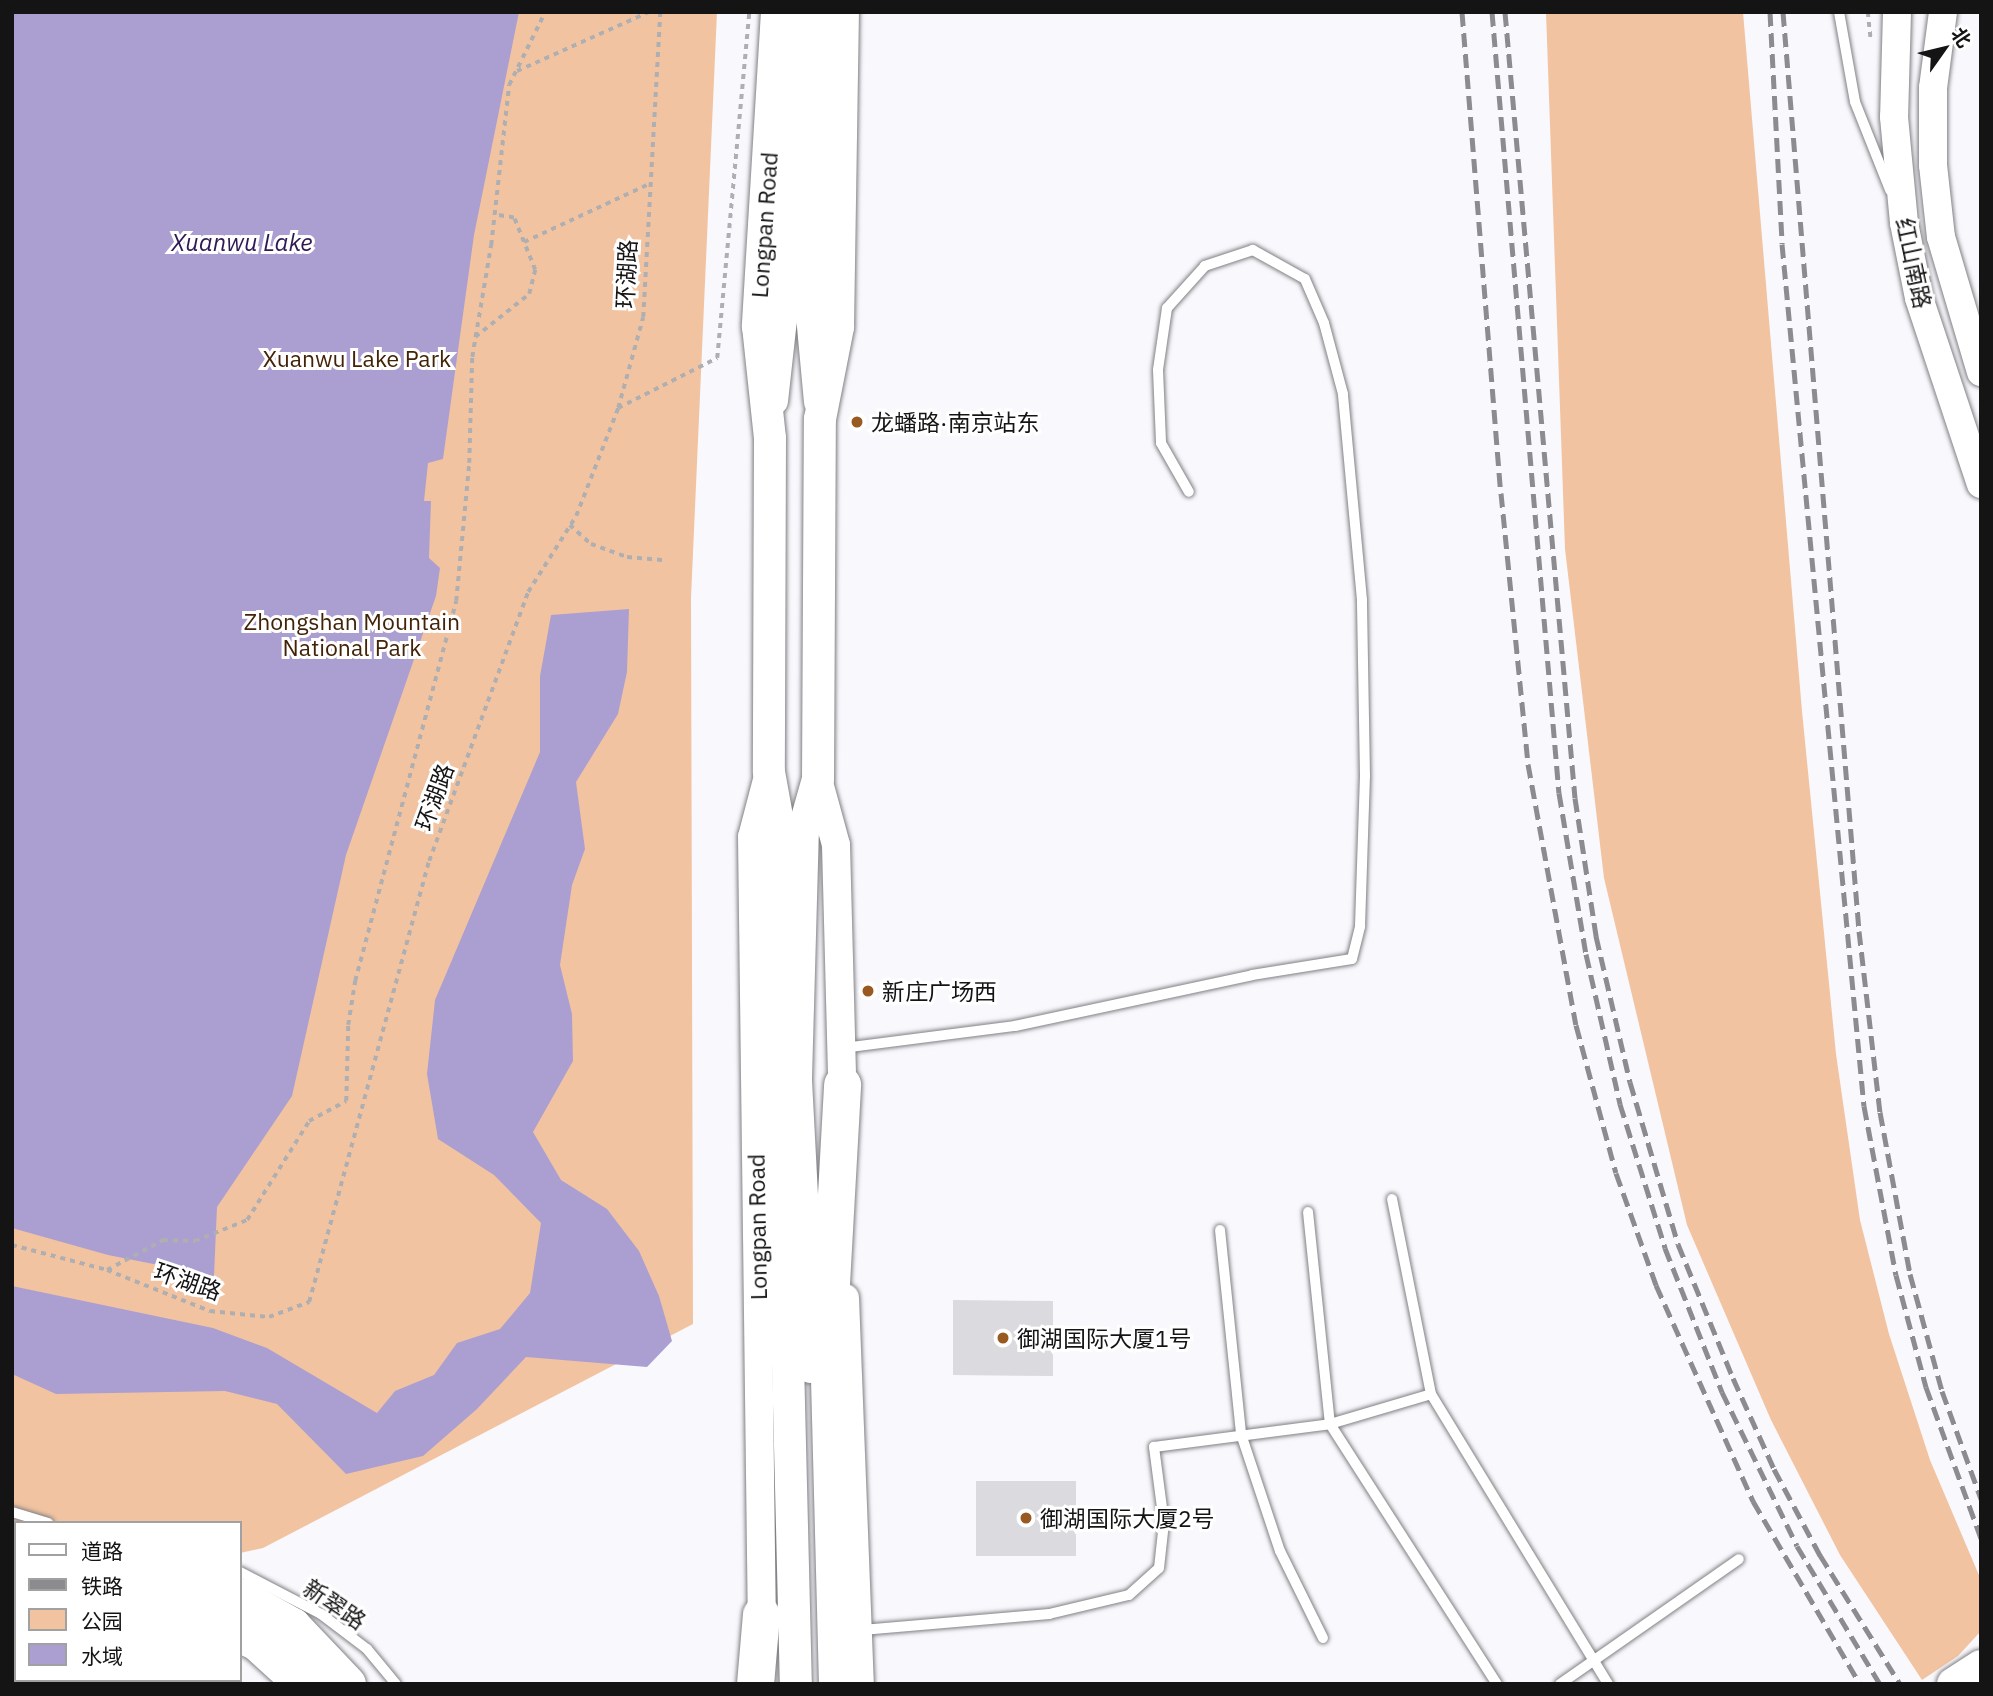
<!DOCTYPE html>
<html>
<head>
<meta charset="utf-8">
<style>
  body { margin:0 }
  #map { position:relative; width:1993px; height:1696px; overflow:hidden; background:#f9f8fd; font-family:"IBM Plex Sans","Noto Sans SC",sans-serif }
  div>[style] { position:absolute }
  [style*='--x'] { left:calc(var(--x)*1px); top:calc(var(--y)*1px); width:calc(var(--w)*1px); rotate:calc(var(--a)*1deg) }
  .green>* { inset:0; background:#f2c3a0 }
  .water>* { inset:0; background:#ab9fd1 }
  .building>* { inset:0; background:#dbdade }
  .highway-tunnel>* { height:37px; margin-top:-18.5px; transform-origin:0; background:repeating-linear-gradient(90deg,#d7d6da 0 37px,transparent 0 55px) }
  .path>* { height:3.5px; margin-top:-1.75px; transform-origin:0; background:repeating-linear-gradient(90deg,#afafb2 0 5px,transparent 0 10px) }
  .roads { filter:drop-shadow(0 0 2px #818084) drop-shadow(0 0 2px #818084) }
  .lane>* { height:10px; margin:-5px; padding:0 5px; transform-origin:5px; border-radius:5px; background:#fff }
  .secondary>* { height:28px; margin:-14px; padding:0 14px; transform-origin:14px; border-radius:14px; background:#fff }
  .primary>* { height:32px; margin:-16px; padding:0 16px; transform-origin:16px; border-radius:16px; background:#fff }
  .highway>* { height:37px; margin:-18.5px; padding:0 18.5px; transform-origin:18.5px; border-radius:18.5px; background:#fff }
  .rail>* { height:5px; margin-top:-2.5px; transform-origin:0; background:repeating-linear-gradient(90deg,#8c8b8f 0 14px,transparent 0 21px) }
  .dots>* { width:19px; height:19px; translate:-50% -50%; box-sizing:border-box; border:4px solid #fff; border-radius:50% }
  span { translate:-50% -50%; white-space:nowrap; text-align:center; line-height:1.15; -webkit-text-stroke:6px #fff; paint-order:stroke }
  .street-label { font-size:23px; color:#141415 }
  .park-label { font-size:23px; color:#422307 }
  .poi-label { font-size:23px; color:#141415 }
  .left { translate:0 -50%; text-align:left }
  .water-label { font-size:24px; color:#2f1955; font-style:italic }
  .frame { position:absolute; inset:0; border:14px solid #141415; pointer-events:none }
  .legend { position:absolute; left:14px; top:1521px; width:228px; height:161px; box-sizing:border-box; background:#fff; border:2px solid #a1a1a1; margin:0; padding:9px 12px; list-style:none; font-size:21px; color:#141415 }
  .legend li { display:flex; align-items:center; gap:14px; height:35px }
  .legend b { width:35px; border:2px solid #a1a1a1 }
  .north { position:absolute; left:1909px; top:14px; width:70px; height:70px; -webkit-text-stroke:5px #fff; paint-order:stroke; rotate:56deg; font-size:19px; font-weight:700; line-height:28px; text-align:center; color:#141415 }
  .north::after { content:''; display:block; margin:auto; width:24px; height:32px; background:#141415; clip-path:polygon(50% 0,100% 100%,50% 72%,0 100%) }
</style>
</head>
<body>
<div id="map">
  <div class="green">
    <i style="clip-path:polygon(12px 12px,717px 12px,691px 598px,693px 1324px,263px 1548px,240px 1553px,240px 1523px,16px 1523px,12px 1600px)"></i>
    <i style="clip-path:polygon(1546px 12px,1743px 12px,1802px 711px,1836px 1054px,1860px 1220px,1889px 1334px,1930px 1460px,1981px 1580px,1981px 1631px,1958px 1656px,1922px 1680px,1840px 1555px,1771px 1420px,1687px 1225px,1604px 878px,1565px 549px)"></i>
  </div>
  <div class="water">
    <i style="clip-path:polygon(12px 12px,519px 12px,474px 235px,443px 459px,428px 463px,424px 501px,431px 501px,429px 558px,440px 568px,436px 596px,346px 855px,292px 1096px,217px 1207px,214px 1276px,108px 1255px,12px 1228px)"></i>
    <i style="clip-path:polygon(629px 609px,627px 672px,618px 714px,576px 782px,585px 849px,572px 885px,560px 965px,572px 1014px,573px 1061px,533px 1132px,561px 1180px,607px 1209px,639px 1251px,659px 1296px,672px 1341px,647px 1367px,526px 1357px,477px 1409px,423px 1456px,346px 1474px,277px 1404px,225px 1391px,56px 1394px,12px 1374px,12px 1286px,213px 1328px,267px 1348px,377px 1413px,395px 1391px,434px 1375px,457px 1343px,500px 1329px,530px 1293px,541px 1223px,494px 1175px,438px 1139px,427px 1074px,435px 1000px,540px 752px,540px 676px,551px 615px)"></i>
  </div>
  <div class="building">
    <i style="clip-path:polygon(953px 1300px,1053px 1301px,1053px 1376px,953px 1375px)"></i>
    <i style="clip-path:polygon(976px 1481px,1076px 1481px,1076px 1556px,976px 1556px)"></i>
  </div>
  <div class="highway-tunnel">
    <i style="--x:12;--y:1620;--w:4;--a:-14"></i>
    <i style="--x:12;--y:1659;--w:4;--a:-14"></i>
  </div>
  <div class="path">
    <i style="--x:1868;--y:12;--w:29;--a:84"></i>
    <i style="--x:517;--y:71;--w:145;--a:-24.1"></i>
    <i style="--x:524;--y:242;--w:136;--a:-24.9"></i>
    <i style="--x:475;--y:337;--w:69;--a:-38.5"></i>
    <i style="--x:529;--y:294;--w:25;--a:-76"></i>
    <i style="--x:535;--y:270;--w:56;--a:-112"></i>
    <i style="--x:514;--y:218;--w:19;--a:-171"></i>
    <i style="--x:618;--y:408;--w:111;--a:-26.8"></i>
    <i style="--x:717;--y:358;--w:347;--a:-84.7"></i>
    <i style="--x:570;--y:525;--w:28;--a:42"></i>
    <i style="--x:591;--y:544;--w:38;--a:20"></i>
    <i style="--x:627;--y:557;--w:38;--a:5"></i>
    <i style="--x:12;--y:1245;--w:98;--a:14.7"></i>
    <i style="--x:107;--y:1270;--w:111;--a:21.7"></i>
    <i style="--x:210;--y:1311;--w:59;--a:5.8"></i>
    <i style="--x:269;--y:1317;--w:43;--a:-20.6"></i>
    <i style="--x:309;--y:1302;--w:457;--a:-74.8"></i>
    <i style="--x:429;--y:861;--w:287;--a:-69.8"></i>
    <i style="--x:528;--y:592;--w:90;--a:-57.7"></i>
    <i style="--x:576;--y:516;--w:116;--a:-68.7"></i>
    <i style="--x:618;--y:408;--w:94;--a:-74.6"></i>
    <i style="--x:643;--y:317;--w:305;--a:-86.8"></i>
    <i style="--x:107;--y:1270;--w:64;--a:-28.2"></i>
    <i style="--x:163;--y:1240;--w:32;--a:2"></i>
    <i style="--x:195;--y:1241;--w:56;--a:-22"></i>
    <i style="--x:247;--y:1220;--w:117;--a:-57.9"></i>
    <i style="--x:309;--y:1121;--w:42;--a:-28.4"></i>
    <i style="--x:346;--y:1101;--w:76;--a:-88.5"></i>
    <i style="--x:348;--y:1025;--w:45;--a:-81"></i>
    <i style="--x:355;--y:981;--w:393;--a:-75.1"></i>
    <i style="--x:456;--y:601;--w:139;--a:-84.6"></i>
    <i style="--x:469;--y:463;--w:106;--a:-88.4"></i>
    <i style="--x:472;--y:357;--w:114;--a:-80.4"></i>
    <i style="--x:491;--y:245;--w:161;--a:-83.6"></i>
    <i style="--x:509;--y:85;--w:81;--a:-63.7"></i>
  </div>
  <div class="roads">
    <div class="lane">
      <i style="--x:1839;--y:12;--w:91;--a:79.9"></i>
      <i style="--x:1855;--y:102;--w:95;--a:68.3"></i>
      <i style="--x:843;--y:1048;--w:173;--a:-7.3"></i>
      <i style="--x:1015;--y:1026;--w:242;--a:-12.1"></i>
      <i style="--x:1252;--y:975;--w:101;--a:-9.1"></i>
      <i style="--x:1352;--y:959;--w:34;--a:-76"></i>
      <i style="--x:1360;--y:926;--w:150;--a:-88.1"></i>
      <i style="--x:1365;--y:776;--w:176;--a:-91"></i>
      <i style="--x:1362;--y:600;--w:207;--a:-95.3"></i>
      <i style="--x:1343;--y:394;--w:73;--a:-105"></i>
      <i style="--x:1324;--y:323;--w:48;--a:-113.4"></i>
      <i style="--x:1305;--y:279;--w:60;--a:-150.9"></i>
      <i style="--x:1253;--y:250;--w:51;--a:161.6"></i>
      <i style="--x:1205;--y:266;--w:57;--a:132.1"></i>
      <i style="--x:1167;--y:308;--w:63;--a:98.3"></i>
      <i style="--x:1158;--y:370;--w:73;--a:87.6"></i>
      <i style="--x:1161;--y:443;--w:56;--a:60.3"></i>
      <i style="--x:1392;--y:1199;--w:199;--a:78.7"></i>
      <i style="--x:1431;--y:1394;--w:340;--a:58.6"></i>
      <i style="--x:1308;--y:1212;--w:213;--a:84.1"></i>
      <i style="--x:1330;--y:1424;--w:309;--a:57.3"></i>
      <i style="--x:1220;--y:1230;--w:205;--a:84.1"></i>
      <i style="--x:1241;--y:1434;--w:123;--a:71.6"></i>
      <i style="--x:1280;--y:1551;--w:97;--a:63.7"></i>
      <i style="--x:12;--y:1512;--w:38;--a:17"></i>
      <i style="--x:240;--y:1572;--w:91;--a:27.4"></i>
      <i style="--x:321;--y:1614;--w:58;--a:37.3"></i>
      <i style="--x:367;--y:1649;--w:45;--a:50.4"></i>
      <i style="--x:862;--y:1630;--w:188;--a:-4.9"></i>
      <i style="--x:1049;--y:1614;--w:82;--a:-13.4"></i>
      <i style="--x:1129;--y:1595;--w:40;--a:-42"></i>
      <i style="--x:1159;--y:1568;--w:45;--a:-83.7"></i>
      <i style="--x:1164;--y:1523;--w:77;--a:-97.5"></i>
      <i style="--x:1154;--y:1447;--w:177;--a:-7.4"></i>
      <i style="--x:1330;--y:1424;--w:105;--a:-16.5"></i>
      <i style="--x:1560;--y:1684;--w:218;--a:-34.9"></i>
    </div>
    <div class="secondary">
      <i style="--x:1897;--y:12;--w:105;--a:91.6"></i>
      <i style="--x:1894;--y:117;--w:106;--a:84.6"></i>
      <i style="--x:1904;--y:223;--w:76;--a:78.7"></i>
      <i style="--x:1919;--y:298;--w:196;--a:71.6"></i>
      <i style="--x:1943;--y:12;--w:77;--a:97.5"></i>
      <i style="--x:1933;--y:88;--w:77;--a:90"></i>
      <i style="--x:1933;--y:165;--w:72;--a:83.7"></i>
      <i style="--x:1941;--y:237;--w:141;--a:73.5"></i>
      <i style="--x:774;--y:401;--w:81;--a:-83.7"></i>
      <i style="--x:783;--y:320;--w:308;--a:-87.8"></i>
      <i style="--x:818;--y:402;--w:86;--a:-95.3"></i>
      <i style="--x:810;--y:316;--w:304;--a:-88.1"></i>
      <i style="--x:818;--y:779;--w:68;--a:74.7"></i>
      <i style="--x:836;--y:845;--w:259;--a:88.5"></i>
      <i style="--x:845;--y:1298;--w:386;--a:87.8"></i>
      <i style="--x:762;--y:1632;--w:795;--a:-90.72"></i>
      <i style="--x:752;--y:837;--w:67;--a:-75.3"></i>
    </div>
    <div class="primary">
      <i style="--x:777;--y:12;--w:315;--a:93.5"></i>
      <i style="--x:758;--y:326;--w:113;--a:83.9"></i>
      <i style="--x:770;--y:438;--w:334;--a:90.2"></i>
      <i style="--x:769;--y:772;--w:68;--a:79.8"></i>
      <i style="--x:781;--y:839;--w:240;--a:91.9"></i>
      <i style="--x:773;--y:1079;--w:243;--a:86.7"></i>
      <i style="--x:787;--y:1322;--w:362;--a:88.6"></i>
      <i style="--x:811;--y:1367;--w:289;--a:-93"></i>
      <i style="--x:796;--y:1078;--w:246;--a:-88.4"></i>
      <i style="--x:803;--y:832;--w:55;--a:-74.2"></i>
      <i style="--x:818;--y:779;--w:360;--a:-89.7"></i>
      <i style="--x:820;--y:419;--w:94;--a:-78.9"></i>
      <i style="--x:838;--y:327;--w:315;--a:-89.1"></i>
      <i style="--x:1953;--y:1684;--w:33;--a:-33"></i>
    </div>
    <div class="highway">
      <i style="--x:240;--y:1597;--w:60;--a:29.1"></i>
      <i style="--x:292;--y:1626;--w:80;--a:46.5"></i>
      <i style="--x:240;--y:1634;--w:19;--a:25"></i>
      <i style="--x:257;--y:1642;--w:62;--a:42.4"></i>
      <i style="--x:755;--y:1684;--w:70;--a:-85.1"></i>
      <i style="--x:837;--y:1684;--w:347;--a:-91.5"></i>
      <i style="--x:828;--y:1337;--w:253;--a:-86.8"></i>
    </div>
  </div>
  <div class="rail">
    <i style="--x:1462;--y:12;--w:483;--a:85.4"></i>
    <i style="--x:1501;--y:493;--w:272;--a:84.3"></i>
    <i style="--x:1528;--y:764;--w:265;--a:79.6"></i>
    <i style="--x:1576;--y:1025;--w:153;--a:74.9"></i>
    <i style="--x:1616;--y:1173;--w:119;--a:70.3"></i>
    <i style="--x:1656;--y:1285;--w:237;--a:65.8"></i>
    <i style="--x:1753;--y:1501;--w:212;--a:59.7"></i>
    <i style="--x:1492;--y:12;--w:784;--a:85.1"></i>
    <i style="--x:1559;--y:793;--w:163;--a:80.5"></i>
    <i style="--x:1586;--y:954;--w:154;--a:77.2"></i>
    <i style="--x:1620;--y:1104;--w:151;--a:72.6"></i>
    <i style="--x:1665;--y:1248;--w:155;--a:68.4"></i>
    <i style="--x:1722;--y:1392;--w:171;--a:64"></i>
    <i style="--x:1797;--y:1546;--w:161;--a:59"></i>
    <i style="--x:1505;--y:12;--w:789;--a:84.91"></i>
    <i style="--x:1575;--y:798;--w:140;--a:81.3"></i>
    <i style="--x:1596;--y:936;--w:150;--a:76.9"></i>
    <i style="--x:1630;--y:1082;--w:169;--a:73.5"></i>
    <i style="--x:1678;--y:1244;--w:145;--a:67.7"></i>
    <i style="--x:1733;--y:1378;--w:100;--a:65.7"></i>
    <i style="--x:1774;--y:1469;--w:98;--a:61.9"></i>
    <i style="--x:1820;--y:1555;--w:152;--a:58.2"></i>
    <i style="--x:1770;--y:12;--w:232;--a:87"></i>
    <i style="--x:1782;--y:244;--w:866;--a:84.57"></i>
    <i style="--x:1864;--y:1106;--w:172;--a:79.3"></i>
    <i style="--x:1896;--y:1275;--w:116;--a:75"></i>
    <i style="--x:1926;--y:1387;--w:161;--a:70"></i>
    <i style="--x:1783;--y:12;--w:922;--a:85.27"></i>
    <i style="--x:1859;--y:931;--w:182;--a:83.4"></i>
    <i style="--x:1880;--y:1112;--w:165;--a:79.5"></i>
    <i style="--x:1910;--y:1274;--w:121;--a:74.7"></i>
    <i style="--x:1942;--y:1391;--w:115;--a:70.1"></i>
  </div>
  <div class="dots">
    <i style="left:857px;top:422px;background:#995a21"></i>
    <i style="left:868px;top:991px;background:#995a21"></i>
    <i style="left:1003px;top:1338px;background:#995a21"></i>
    <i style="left:1026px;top:1518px;background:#995a21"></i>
  </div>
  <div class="street-label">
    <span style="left:764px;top:225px;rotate:-86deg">Longpan Road</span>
    <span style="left:1914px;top:263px;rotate:78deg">红山南路</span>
    <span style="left:626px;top:274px;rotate:-87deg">环湖路</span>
    <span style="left:434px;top:797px;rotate:-70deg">环湖路</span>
    <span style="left:757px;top:1227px;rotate:-91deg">Longpan Road</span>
    <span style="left:188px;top:1281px;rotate:19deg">环湖路</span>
    <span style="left:335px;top:1604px;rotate:34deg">新翠路</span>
  </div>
  <div class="park-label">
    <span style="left:357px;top:358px">Xuanwu Lake Park</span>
    <span style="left:352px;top:634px">Zhongshan Mountain<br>National Park</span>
  </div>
  <div class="poi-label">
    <span class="left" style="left:871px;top:422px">龙蟠路·南京站东</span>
    <span class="left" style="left:882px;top:991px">新庄广场西</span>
    <span class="left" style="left:1017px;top:1338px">御湖国际大厦1号</span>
    <span class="left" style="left:1040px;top:1518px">御湖国际大厦2号</span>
  </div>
  <div class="water-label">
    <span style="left:242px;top:243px">Xuanwu Lake</span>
  </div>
  <div class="frame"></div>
  <ul class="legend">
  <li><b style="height:9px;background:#fff"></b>道路</li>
  <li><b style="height:9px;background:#8c8b8f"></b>铁路</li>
  <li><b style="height:19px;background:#f2c3a0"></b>公园</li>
  <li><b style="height:19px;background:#ab9fd1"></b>水域</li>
  </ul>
  <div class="north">北</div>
</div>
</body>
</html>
